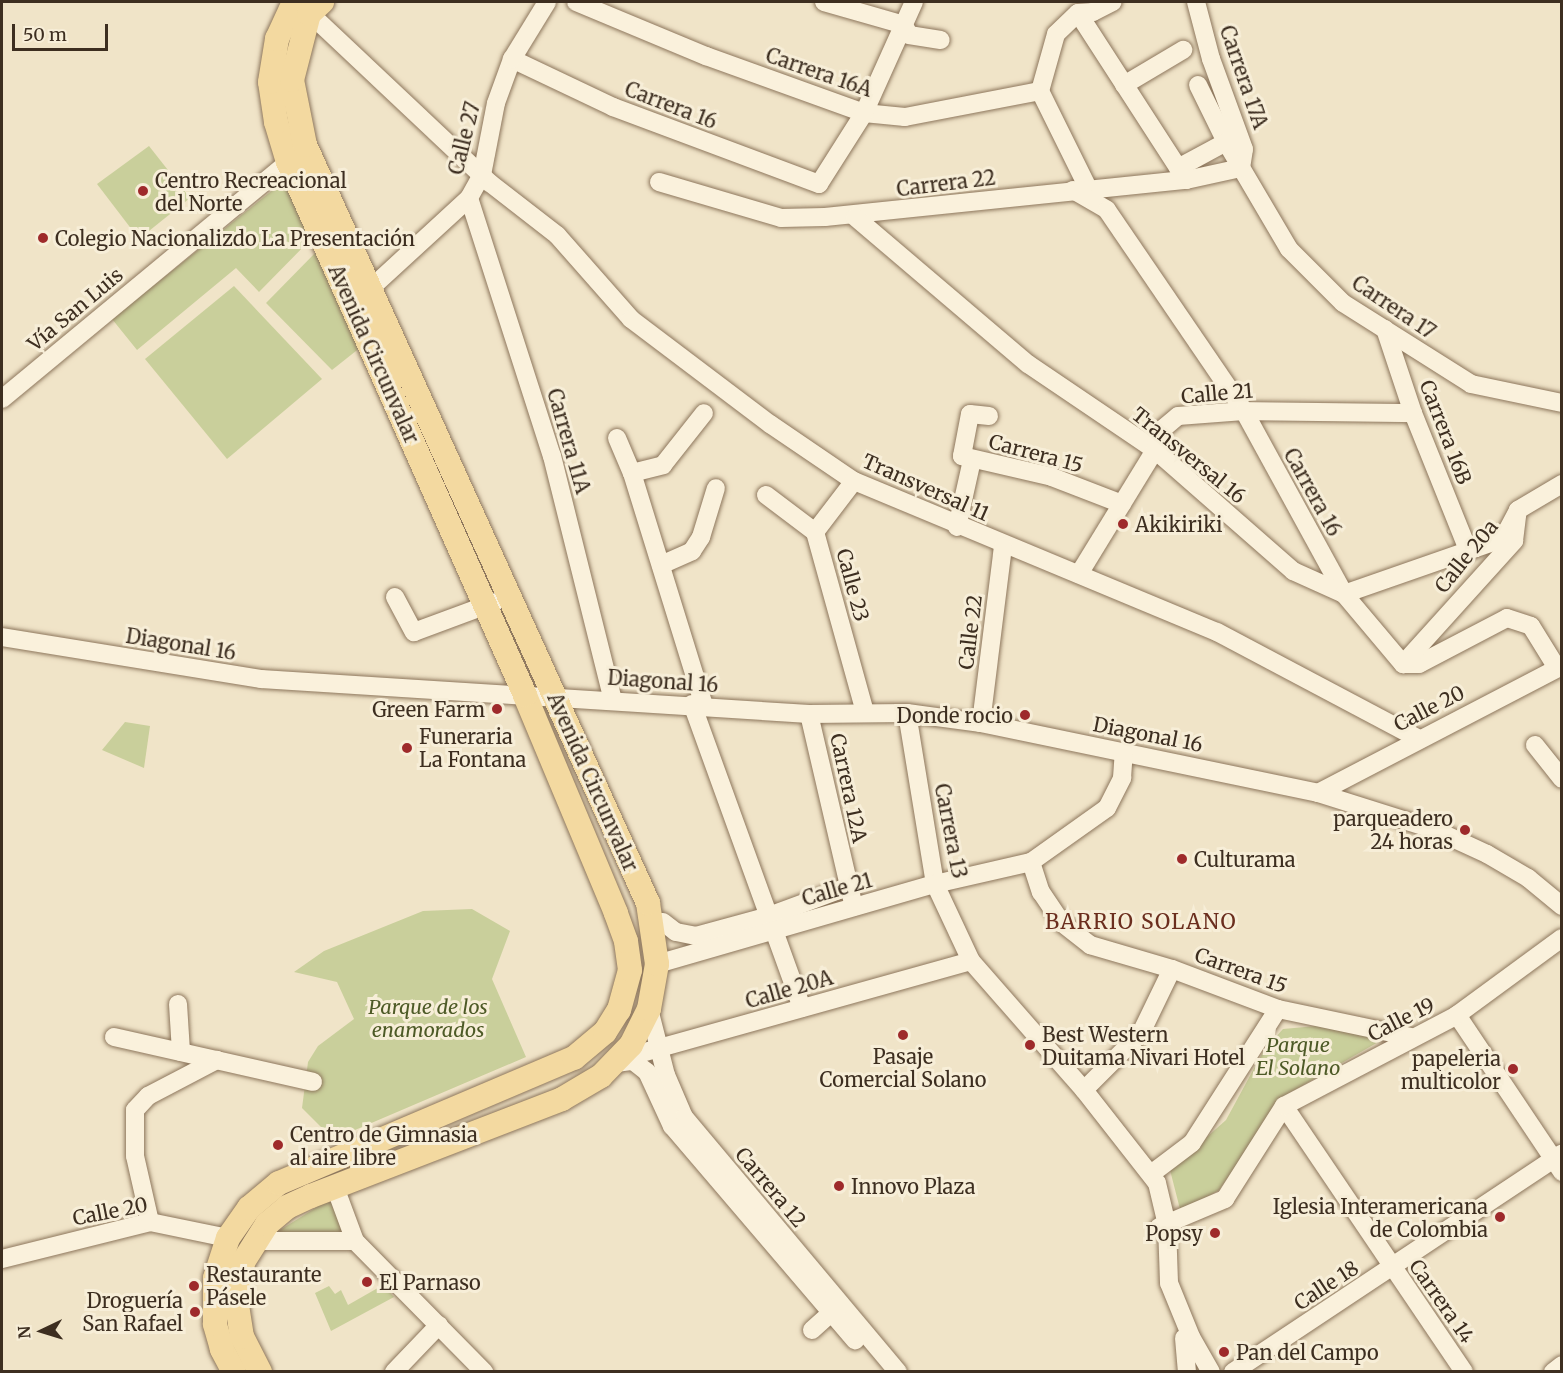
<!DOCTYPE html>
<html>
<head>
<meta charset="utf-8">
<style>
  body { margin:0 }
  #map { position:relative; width:1563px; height:1373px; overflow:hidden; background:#f0e4c8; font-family:Merriweather,serif }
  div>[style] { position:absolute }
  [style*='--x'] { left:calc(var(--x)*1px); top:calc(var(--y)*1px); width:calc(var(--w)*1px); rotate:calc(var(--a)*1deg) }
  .green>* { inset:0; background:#c9cf9b }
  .roads { filter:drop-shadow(0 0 2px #8d765c) drop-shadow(0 0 2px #8d765c) }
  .minor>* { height:18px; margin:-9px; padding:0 9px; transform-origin:9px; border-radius:9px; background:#faf1dc }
  .major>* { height:24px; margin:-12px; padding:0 12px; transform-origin:12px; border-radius:12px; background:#f3d9a0 }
  .dots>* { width:16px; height:16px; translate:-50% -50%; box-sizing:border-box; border:3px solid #f7eed8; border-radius:50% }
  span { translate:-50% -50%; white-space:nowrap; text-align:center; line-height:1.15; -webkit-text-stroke:6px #f7eed8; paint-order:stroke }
  .street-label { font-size:20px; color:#3d2e20 }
  .poi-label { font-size:20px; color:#3d2e20 }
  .left { translate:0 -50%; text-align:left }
  .right { translate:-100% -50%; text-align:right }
  .park-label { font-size:20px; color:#4d5a26; font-style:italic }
  .neighbourhood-label { font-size:21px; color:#6b2e1e; letter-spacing:1.5px }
  .frame { position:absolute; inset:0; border:3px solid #3d2e20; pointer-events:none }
  .north { position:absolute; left:12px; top:1301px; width:60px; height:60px; -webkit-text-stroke:4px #f7eed8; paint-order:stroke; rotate:266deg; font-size:16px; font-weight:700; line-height:24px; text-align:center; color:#3d2e20 }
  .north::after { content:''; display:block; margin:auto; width:21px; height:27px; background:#3d2e20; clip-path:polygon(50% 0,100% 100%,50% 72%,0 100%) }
  .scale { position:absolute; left:12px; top:24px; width:96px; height:27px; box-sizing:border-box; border:3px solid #3d2e20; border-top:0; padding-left:8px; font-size:18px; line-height:21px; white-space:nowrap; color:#3d2e20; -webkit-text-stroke:4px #f7eed8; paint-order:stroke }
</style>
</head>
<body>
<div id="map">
  <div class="green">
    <i style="clip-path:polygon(149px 146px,190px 198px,139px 239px,97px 184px)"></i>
    <i style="clip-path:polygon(284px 181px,314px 236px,259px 292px,236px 268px,137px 350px,112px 319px)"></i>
    <i style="clip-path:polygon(318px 250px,361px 347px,332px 370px,266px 303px)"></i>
    <i style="clip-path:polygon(234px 286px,322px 379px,227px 459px,145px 359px)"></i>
    <i style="clip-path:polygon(125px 722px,150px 726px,144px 768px,102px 750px)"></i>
    <i style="clip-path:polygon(472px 909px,510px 931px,492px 979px,526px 1057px,341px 1136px,337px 1143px,302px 1108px,308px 1062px,318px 1046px,354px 1019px,337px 982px,294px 972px,324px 951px,423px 911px)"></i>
    <i style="clip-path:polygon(1327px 1025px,1377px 1032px,1380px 1041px,1286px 1095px,1219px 1190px,1181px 1213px,1170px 1170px,1226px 1120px,1264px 1050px,1283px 1029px)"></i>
    <i style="clip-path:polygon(333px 1197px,346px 1232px,272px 1235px)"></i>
    <i style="clip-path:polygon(383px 1285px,394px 1297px,331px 1331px,315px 1293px,329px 1286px,335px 1294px,341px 1290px,348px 1305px)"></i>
  </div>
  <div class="roads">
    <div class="minor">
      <i style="--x:576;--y:2;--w:141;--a:22.6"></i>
      <i style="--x:706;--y:56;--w:168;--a:19.8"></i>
      <i style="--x:864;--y:113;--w:41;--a:5.6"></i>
      <i style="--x:905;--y:117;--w:137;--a:-10.9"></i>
      <i style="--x:1040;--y:91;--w:59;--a:-74.3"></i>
      <i style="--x:1056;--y:34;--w:30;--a:-44"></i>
      <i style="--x:824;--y:2;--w:83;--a:16"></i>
      <i style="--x:904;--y:25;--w:11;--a:63"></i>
      <i style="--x:909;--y:35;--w:32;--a:9"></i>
      <i style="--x:302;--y:6;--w:258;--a:43.3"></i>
      <i style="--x:490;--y:183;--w:85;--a:37.8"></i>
      <i style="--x:557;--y:235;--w:112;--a:48.6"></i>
      <i style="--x:631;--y:319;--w:174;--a:37.1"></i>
      <i style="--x:770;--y:424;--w:102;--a:34.2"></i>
      <i style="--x:854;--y:481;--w:393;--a:22.6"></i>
      <i style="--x:1217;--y:632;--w:226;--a:27.9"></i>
      <i style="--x:1078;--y:13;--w:199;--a:57.1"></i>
      <i style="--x:1078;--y:13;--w:15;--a:-4"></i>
      <i style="--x:1093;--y:12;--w:22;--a:-27"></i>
      <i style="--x:512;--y:59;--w:112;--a:25.4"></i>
      <i style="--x:613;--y:107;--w:220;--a:20.5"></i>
      <i style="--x:1124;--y:85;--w:69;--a:-30.7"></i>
      <i style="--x:1198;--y:85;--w:64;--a:63.8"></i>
      <i style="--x:1226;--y:142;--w:124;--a:59.5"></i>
      <i style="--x:1289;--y:249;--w:76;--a:45"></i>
      <i style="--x:1343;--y:303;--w:151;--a:32.3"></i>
      <i style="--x:1471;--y:384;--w:93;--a:11.8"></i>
      <i style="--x:1040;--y:91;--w:108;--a:63.7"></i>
      <i style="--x:1178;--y:168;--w:55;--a:-28.4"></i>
      <i style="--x:659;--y:182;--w:127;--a:16.4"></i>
      <i style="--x:781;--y:218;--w:44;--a:-1.3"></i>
      <i style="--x:825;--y:217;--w:363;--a:-5.9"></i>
      <i style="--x:1186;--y:180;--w:56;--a:-12.3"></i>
      <i style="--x:1241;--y:168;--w:19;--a:-81"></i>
      <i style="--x:1244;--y:149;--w:96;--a:-110.1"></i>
      <i style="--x:1211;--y:59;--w:59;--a:-104.7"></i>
      <i style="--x:819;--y:184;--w:84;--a:-57.6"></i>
      <i style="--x:864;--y:113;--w:122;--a:-65.8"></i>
      <i style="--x:1073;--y:190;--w:39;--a:30"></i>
      <i style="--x:1107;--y:210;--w:243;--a:55.7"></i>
      <i style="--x:1244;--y:411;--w:209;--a:61.3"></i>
      <i style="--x:1344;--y:594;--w:92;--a:49.9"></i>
      <i style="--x:1403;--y:664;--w:16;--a:0"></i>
      <i style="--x:1419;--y:664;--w:99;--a:-27.6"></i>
      <i style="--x:1507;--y:618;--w:25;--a:18"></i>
      <i style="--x:1531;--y:626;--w:49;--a:58.2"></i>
      <i style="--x:469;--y:198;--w:271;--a:72.2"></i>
      <i style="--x:552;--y:456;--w:252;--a:76"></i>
      <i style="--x:855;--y:217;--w:227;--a:40.4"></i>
      <i style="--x:1028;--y:364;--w:153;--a:34.1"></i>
      <i style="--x:1155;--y:450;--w:184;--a:41.2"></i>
      <i style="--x:1293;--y:571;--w:56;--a:24.3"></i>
      <i style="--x:1344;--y:594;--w:158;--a:-19.2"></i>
      <i style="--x:1493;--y:542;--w:18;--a:-38"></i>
      <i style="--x:1507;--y:531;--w:24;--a:-62"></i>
      <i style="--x:370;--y:289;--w:134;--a:-42.6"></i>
      <i style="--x:469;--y:198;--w:26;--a:-61"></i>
      <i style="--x:482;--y:175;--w:73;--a:-79"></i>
      <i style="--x:496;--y:103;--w:47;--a:-70"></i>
      <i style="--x:512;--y:59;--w:67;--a:-58.4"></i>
      <i style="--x:1385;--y:329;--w:89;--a:71.6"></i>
      <i style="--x:1413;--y:413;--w:148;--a:68.1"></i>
      <i style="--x:2;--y:399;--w:371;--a:-39.6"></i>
      <i style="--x:989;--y:416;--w:19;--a:-174"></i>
      <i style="--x:970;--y:414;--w:43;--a:100.8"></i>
      <i style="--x:962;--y:456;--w:92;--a:13.1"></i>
      <i style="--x:1052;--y:477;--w:75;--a:21.1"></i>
      <i style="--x:617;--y:438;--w:38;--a:67"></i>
      <i style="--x:632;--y:473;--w:32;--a:-14"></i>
      <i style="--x:663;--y:465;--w:66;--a:-51.7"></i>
      <i style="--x:632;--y:473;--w:244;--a:72.8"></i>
      <i style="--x:766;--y:495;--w:61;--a:37.1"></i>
      <i style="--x:957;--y:527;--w:69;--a:-77.4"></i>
      <i style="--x:815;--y:532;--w:187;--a:74.5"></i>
      <i style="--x:815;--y:532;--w:64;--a:-52.6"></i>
      <i style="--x:661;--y:565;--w:34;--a:-24"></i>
      <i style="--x:692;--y:551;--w:17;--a:-57"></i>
      <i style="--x:701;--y:537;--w:51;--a:-73"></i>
      <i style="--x:1079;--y:574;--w:145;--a:-58.5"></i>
      <i style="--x:1155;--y:450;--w:18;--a:-77"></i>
      <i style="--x:1159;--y:432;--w:25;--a:-40"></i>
      <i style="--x:1178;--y:416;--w:66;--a:-4.3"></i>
      <i style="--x:1244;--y:411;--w:169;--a:0.7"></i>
      <i style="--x:395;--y:597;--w:40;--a:62"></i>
      <i style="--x:414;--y:632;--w:86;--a:-20.3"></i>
      <i style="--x:2;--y:637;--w:262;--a:9.2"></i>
      <i style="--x:261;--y:679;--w:549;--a:3.65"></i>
      <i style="--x:809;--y:714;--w:98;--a:-0.6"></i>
      <i style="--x:907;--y:713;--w:75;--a:7.7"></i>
      <i style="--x:981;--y:723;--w:344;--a:11.7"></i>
      <i style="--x:1318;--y:793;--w:123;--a:17.5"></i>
      <i style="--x:1435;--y:830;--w:57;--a:24.8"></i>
      <i style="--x:1487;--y:854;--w:48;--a:30.3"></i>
      <i style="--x:1528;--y:878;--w:44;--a:39.5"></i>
      <i style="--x:1403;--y:664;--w:166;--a:-47.9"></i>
      <i style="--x:1514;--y:541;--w:31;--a:-83"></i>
      <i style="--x:1518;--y:510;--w:51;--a:-30.6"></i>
      <i style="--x:692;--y:704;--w:323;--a:70.1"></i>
      <i style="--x:907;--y:713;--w:173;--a:80.7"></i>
      <i style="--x:935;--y:884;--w:85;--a:64.9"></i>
      <i style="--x:971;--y:961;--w:171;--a:48.8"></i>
      <i style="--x:1084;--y:1090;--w:118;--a:51.9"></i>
      <i style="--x:1157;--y:1183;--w:43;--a:76.6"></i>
      <i style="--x:1167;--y:1225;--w:58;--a:88"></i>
      <i style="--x:1169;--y:1283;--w:58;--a:67.8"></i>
      <i style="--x:1191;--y:1337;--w:40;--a:60.3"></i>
      <i style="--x:809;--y:714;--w:198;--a:76.9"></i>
      <i style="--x:981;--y:723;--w:178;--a:-82.9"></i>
      <i style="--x:1535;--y:745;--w:43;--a:51.5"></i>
      <i style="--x:1318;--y:793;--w:275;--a:-27.5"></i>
      <i style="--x:1031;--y:862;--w:32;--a:72"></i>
      <i style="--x:1041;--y:892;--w:37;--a:56"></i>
      <i style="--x:1062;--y:923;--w:36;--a:38"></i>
      <i style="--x:1090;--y:945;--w:85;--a:16.3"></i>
      <i style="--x:1172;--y:969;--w:113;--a:20.7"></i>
      <i style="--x:1278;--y:1009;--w:136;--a:11.9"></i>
      <i style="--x:663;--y:922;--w:16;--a:38"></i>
      <i style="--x:676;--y:932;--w:20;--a:11"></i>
      <i style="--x:696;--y:936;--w:76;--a:-15.3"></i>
      <i style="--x:769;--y:916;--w:83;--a:-20.4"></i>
      <i style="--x:657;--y:964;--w:289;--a:-16.1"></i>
      <i style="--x:935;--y:884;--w:98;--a:-12.9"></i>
      <i style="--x:1031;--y:862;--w:93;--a:-35.4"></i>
      <i style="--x:1107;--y:808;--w:34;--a:-63"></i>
      <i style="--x:1122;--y:778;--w:26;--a:-86"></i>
      <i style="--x:178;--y:1004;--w:48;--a:86.4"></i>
      <i style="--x:649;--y:1009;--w:68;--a:75.6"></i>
      <i style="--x:666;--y:1075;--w:46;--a:66.8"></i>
      <i style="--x:684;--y:1117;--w:333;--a:50"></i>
      <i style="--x:1457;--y:1015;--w:189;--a:56.2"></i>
      <i style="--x:114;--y:1037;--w:204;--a:12.7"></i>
      <i style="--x:620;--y:1059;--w:364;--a:-15.6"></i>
      <i style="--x:616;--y:1063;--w:17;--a:-7"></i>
      <i style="--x:633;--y:1061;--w:18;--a:38"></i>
      <i style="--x:647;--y:1072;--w:60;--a:65.2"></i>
      <i style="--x:672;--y:1126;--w:282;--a:49.5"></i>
      <i style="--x:1084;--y:1090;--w:81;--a:-45"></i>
      <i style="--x:1141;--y:1033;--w:71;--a:-64.2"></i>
      <i style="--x:1284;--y:1106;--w:321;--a:55.9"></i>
      <i style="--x:1151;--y:1174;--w:51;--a:-37.1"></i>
      <i style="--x:1192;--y:1143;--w:159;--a:-57.3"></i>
      <i style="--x:335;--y:1187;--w:58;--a:69.7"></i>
      <i style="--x:355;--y:1241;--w:184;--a:45.4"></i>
      <i style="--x:150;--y:1222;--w:68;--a:-102.8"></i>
      <i style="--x:135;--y:1156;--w:46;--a:-90"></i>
      <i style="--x:135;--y:1110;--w:19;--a:-47"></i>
      <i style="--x:148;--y:1096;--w:78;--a:-27.6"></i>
      <i style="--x:1159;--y:1227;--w:72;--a:-23"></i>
      <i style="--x:1225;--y:1199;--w:110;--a:-57.6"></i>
      <i style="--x:1284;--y:1106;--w:195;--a:-27.7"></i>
      <i style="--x:1457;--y:1015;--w:130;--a:-36.3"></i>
      <i style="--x:253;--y:1241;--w:102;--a:0"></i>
      <i style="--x:2;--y:1259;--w:153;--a:-14"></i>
      <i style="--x:150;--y:1222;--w:80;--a:11.6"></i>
      <i style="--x:812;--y:1330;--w:38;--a:-42"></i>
      <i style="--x:1184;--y:1338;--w:34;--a:85"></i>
      <i style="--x:394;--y:1372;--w:65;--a:-46.2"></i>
      <i style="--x:1233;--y:1372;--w:395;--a:-33.6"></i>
      <i style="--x:1553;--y:1372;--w:11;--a:-38"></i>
    </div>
    <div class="major">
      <i style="--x:234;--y:1372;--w:26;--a:-118"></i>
      <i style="--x:222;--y:1349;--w:26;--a:-106"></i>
      <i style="--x:215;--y:1324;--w:46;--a:-90"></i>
      <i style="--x:215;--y:1278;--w:42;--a:-72"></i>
      <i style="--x:228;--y:1238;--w:37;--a:-55"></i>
      <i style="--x:249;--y:1208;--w:39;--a:-40"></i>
      <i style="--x:279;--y:1183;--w:320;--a:-23"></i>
      <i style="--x:574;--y:1058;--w:40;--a:-40"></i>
      <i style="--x:605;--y:1032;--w:26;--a:-58"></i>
      <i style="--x:619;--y:1010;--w:41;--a:-74.6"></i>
      <i style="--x:630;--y:970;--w:29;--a:-98"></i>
      <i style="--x:626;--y:941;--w:30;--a:-110"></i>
      <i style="--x:616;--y:913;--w:236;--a:-112.7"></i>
      <i style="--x:525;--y:695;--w:583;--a:-113.97"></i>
      <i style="--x:288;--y:162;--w:42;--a:-106.7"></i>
      <i style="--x:276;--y:122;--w:40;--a:-98.5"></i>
      <i style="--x:270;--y:82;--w:44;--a:-80.8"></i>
      <i style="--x:277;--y:39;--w:41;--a:-65.3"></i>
      <i style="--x:260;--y:1372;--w:39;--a:-117"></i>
      <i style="--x:242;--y:1337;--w:38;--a:-99"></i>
      <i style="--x:236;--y:1299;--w:38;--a:-79"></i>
      <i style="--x:243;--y:1262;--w:45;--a:-57.7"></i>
      <i style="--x:267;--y:1224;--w:26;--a:-40"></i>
      <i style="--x:287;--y:1207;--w:26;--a:-25"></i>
      <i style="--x:311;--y:1196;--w:269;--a:-21.1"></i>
      <i style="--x:562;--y:1099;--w:45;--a:-30.5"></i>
      <i style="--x:601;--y:1076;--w:43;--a:-45.9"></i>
      <i style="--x:631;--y:1045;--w:40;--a:-63.4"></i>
      <i style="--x:649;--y:1009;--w:46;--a:-79.9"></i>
      <i style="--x:657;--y:964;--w:62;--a:-98.4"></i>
      <i style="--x:648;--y:903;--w:832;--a:-114.35"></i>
      <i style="--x:305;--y:145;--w:66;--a:-101.3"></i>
      <i style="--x:292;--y:80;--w:68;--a:-75.6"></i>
      <i style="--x:309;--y:14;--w:18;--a:-43"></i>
    </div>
  </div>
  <div class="dots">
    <i style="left:143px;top:191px;background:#9e2a2b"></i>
    <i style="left:43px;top:238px;background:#9e2a2b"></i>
    <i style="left:1123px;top:524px;background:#9e2a2b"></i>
    <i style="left:497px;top:709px;background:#9e2a2b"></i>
    <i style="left:1025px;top:715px;background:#9e2a2b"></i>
    <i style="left:407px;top:748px;background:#9e2a2b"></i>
    <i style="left:1465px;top:830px;background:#9e2a2b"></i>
    <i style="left:1182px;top:859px;background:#9e2a2b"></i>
    <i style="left:903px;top:1035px;background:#9e2a2b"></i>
    <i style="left:1030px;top:1045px;background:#9e2a2b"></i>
    <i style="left:1513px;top:1069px;background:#9e2a2b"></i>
    <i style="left:278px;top:1145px;background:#9e2a2b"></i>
    <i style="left:839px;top:1186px;background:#9e2a2b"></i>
    <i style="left:1500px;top:1217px;background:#9e2a2b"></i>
    <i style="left:1215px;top:1233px;background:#9e2a2b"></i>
    <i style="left:367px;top:1282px;background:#9e2a2b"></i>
    <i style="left:194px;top:1286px;background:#9e2a2b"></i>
    <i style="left:195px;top:1312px;background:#9e2a2b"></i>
    <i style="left:1224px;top:1352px;background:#9e2a2b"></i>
  </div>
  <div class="street-label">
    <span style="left:819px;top:72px;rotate:19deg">Carrera 16A</span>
    <span style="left:1244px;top:77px;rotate:71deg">Carrera 17A</span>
    <span style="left:671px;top:105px;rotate:21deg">Carrera 16</span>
    <span style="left:464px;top:138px;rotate:-76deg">Calle 27</span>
    <span style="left:946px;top:183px;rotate:-7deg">Carrera 22</span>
    <span style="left:1394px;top:307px;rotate:34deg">Carrera 17</span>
    <span style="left:75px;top:309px;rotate:-40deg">Vía San Luis</span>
    <span style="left:374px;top:354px;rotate:66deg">Avenida Circunvalar</span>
    <span style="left:1217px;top:393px;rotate:-5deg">Calle 21</span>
    <span style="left:1446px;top:432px;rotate:69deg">Carrera 16B</span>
    <span style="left:569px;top:441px;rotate:74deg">Carrera 11A</span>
    <span style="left:1036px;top:453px;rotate:15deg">Carrera 15</span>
    <span style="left:1189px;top:455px;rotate:39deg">Transversal 16</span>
    <span style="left:926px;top:487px;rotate:24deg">Transversal 11</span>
    <span style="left:1313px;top:492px;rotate:61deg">Carrera 16</span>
    <span style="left:1466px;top:556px;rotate:-51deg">Calle 20a</span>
    <span style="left:853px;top:585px;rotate:75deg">Calle 23</span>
    <span style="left:970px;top:632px;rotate:-83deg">Calle 22</span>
    <span style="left:181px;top:644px;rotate:9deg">Diagonal 16</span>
    <span style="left:663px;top:681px;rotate:4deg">Diagonal 16</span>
    <span style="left:1429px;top:708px;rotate:-27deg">Calle 20</span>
    <span style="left:1148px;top:734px;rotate:11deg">Diagonal 16</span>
    <span style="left:593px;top:782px;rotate:66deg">Avenida Circunvalar</span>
    <span style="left:849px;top:788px;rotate:78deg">Carrera 12A</span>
    <span style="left:951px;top:831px;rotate:79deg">Carrera 13</span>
    <span style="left:837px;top:889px;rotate:-16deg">Calle 21</span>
    <span style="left:1241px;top:970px;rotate:20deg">Carrera 15</span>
    <span style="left:789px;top:989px;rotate:-16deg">Calle 20A</span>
    <span style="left:1401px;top:1019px;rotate:-27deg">Calle 19</span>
    <span style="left:771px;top:1187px;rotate:50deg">Carrera 12</span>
    <span style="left:110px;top:1211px;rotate:-11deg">Calle 20</span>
    <span style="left:1326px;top:1285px;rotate:-33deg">Calle 18</span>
    <span style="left:1442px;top:1301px;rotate:55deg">Carrera 14</span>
  </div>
  <div class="poi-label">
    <span class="left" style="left:155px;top:192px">Centro Recreacional<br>del Norte</span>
    <span class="left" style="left:55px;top:238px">Colegio Nacionalizdo La Presentación</span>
    <span class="left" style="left:1135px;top:524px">Akikiriki</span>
    <span class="right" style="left:485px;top:709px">Green Farm</span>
    <span class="right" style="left:1013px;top:715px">Donde rocio</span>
    <span class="left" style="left:419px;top:748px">Funeraria<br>La Fontana</span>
    <span class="right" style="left:1453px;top:830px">parqueadero<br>24 horas</span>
    <span class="left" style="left:1194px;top:859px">Culturama</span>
    <span class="left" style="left:1042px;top:1046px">Best Western<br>Duitama Nivari Hotel</span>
    <span style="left:903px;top:1068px">Pasaje<br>Comercial Solano</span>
    <span class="right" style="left:1501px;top:1070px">papeleria<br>multicolor</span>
    <span class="left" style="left:290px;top:1146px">Centro de Gimnasia<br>al aire libre</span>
    <span class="left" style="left:851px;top:1186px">Innovo Plaza</span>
    <span class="right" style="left:1488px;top:1218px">Iglesia Interamericana<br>de Colombia</span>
    <span class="right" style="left:1203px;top:1233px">Popsy</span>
    <span class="left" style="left:206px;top:1286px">Restaurante<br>Pásele</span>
    <span class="left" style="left:379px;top:1282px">El Parnaso</span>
    <span class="right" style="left:183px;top:1312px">Droguería<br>San Rafael</span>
    <span class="left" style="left:1236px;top:1352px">Pan del Campo</span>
  </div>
  <div class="park-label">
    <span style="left:428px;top:1018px">Parque de los<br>enamorados</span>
    <span style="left:1298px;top:1056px">Parque<br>El Solano</span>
  </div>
  <div class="neighbourhood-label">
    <span style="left:1141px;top:922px">BARRIO SOLANO</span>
  </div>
  <div class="frame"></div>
  <div class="north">N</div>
  <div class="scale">50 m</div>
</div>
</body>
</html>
